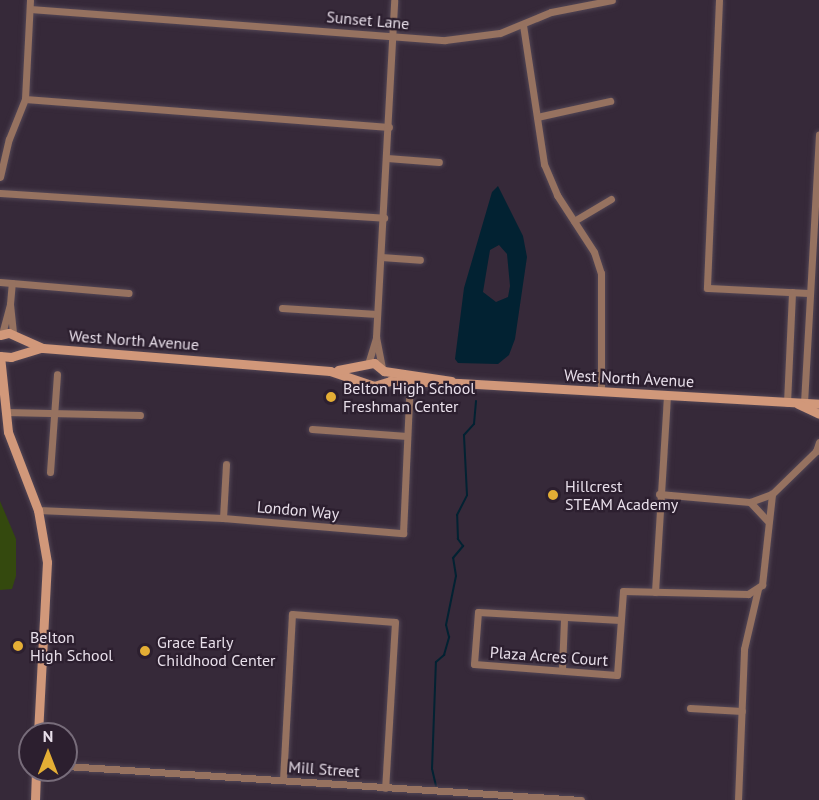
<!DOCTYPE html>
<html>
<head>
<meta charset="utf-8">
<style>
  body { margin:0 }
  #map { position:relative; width:819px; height:800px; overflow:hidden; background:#362939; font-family:"PT Sans",sans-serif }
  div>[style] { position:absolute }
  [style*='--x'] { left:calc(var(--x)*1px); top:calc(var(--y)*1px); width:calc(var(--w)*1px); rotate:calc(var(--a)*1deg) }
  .green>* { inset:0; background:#34490e }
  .water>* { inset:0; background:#022232 }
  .stream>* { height:2px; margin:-1px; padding:0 1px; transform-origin:1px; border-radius:1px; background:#022232 }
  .roads { filter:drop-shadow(0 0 2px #524655) drop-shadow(0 0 2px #524655) }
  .street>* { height:7px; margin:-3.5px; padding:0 3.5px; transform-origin:3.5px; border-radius:3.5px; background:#967260 }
  .secondary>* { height:9px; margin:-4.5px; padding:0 4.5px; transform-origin:4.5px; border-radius:4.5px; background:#d1987a }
  .dots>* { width:16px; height:16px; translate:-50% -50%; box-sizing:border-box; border:3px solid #2c1f2f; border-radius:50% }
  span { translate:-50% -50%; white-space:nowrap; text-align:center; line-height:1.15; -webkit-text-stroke:4.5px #2c1f2f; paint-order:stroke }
  .street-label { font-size:16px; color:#e8dfea }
  .poi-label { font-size:16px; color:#e8dfea }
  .left { translate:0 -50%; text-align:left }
  .north { position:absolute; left:18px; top:722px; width:60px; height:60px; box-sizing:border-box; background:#2c1f2f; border:2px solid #776c7a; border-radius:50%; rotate:0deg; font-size:16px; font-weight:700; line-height:24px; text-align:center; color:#e8dfea }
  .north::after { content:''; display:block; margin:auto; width:21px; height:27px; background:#e4ae35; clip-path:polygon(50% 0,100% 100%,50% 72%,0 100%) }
</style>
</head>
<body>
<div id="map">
  <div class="green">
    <i style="clip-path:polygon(0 501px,16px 539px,16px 576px,12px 589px,0 590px)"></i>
  </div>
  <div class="water">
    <i style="clip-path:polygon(evenodd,498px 186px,523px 236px,527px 257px,515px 339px,509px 355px,498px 364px,458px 363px,455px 359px,464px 288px,492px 192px,498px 186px,499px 245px,507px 254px,510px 286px,508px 297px,496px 302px,483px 292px,490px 250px,499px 245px)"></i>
  </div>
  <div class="stream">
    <i style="--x:436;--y:786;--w:17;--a:-103"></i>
    <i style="--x:432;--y:769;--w:107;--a:-87.9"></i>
    <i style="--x:436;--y:662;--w:11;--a:-41"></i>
    <i style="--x:444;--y:655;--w:19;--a:-74"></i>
    <i style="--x:449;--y:637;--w:12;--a:-104"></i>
    <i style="--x:446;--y:625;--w:50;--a:-78.5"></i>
    <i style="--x:456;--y:576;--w:18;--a:-99"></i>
    <i style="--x:453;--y:558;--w:16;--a:-50"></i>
    <i style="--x:463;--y:546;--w:9;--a:-126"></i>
    <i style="--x:458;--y:539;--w:24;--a:-92"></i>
    <i style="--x:457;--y:515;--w:22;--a:-63"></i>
    <i style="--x:467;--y:495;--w:60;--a:-92.9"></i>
    <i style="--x:464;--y:435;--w:15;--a:-48"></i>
    <i style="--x:474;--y:424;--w:23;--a:-85"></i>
  </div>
  <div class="roads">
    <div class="street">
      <i style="--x:719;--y:0;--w:288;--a:92.4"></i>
      <i style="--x:707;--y:288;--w:103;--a:2.8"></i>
      <i style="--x:30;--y:9;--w:416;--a:4.3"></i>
      <i style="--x:445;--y:40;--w:55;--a:-7.3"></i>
      <i style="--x:500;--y:33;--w:55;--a:-22.4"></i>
      <i style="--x:551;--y:12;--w:62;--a:-11.1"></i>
      <i style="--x:523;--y:25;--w:141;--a:81.4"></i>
      <i style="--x:544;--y:164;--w:34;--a:67"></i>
      <i style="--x:557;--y:195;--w:68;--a:57"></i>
      <i style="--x:594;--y:252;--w:22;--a:72"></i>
      <i style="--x:601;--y:273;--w:117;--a:90"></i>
      <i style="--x:25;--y:99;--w:365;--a:4.4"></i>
      <i style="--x:537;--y:117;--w:75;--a:-12.4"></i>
      <i style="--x:387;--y:158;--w:52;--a:4.4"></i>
      <i style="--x:0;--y:177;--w:39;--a:-77"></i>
      <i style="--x:9;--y:139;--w:43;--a:-68.2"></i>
      <i style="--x:25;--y:99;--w:99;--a:-87.1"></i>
      <i style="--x:0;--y:193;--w:385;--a:3.7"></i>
      <i style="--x:574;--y:221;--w:43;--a:-30.7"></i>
      <i style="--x:381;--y:257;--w:39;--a:4"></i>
      <i style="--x:0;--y:282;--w:129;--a:4.9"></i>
      <i style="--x:10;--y:304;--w:21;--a:-85"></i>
      <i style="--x:282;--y:308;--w:95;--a:3.6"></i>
      <i style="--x:2;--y:334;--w:31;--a:-75"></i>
      <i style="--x:10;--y:304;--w:31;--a:84"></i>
      <i style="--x:376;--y:337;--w:31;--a:79"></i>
      <i style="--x:368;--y:364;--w:28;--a:-73"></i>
      <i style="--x:376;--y:337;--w:337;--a:-86.9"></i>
      <i style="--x:787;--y:403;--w:111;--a:-87.4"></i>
      <i style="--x:804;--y:403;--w:269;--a:-86.8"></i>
      <i style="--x:5;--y:412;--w:135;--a:1.3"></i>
      <i style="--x:312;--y:429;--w:95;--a:4.2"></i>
      <i style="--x:819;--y:442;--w:9;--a:108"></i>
      <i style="--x:816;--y:451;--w:6;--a:-59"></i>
      <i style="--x:50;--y:472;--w:98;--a:-85.9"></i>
      <i style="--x:659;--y:494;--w:91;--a:5"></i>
      <i style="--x:750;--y:502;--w:23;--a:-20"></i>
      <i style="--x:772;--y:494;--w:62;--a:-44.3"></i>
      <i style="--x:750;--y:502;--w:25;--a:47"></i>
      <i style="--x:38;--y:510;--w:185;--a:2.5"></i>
      <i style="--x:223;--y:518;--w:181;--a:4.8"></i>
      <i style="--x:403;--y:533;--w:152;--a:-87.4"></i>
      <i style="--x:223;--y:518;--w:54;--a:-86.8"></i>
      <i style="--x:655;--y:592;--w:197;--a:-86.5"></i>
      <i style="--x:620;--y:620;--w:142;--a:-176.8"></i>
      <i style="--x:478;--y:612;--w:52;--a:94.4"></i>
      <i style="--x:474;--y:664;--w:143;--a:4.4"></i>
      <i style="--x:617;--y:675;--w:84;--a:-85.9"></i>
      <i style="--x:623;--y:591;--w:125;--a:1.4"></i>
      <i style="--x:748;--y:594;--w:17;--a:-33"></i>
      <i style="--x:762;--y:585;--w:92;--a:-83.7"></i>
      <i style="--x:562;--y:669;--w:50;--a:-87.7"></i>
      <i style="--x:690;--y:708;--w:52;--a:3.3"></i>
      <i style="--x:66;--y:766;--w:516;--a:3.78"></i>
      <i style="--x:283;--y:780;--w:166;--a:-86.9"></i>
      <i style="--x:292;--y:614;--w:103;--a:4.4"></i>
      <i style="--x:395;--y:622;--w:166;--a:93.4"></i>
      <i style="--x:738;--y:800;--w:151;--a:-87.7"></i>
      <i style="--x:744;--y:649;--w:62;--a:-76.9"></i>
    </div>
    <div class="secondary">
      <i style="--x:0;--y:335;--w:9;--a:-13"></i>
      <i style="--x:9;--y:333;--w:37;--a:24"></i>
      <i style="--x:43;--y:348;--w:288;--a:4.6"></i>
      <i style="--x:330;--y:371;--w:46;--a:18.8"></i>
      <i style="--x:374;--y:386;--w:17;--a:-17"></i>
      <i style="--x:390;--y:381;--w:69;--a:1.7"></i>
      <i style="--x:459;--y:383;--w:361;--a:3.3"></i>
      <i style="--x:0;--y:356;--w:76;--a:84"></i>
      <i style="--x:8;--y:432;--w:84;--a:69"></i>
      <i style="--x:38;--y:510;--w:53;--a:80.2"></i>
      <i style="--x:47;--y:562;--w:172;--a:93"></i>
      <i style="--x:0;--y:356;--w:11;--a:5"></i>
      <i style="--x:11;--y:357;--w:30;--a:-17"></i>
      <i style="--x:338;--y:370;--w:37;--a:-11"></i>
      <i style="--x:374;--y:363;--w:13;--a:39"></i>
      <i style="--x:384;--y:371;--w:68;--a:8.5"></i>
      <i style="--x:798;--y:404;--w:23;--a:25"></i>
      <i style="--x:35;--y:800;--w:30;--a:-88"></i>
    </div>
  </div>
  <div class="dots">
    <i style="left:331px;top:397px;background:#e4ae35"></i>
    <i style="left:553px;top:495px;background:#e4ae35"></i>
    <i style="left:18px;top:646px;background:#e4ae35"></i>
    <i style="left:145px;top:651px;background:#e4ae35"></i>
  </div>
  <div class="street-label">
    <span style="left:368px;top:20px;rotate:5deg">Sunset Lane</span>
    <span style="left:134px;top:340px;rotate:4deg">West North Avenue</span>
    <span style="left:629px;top:378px;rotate:3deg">West North Avenue</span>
    <span style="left:298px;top:510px;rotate:5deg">London Way</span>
    <span style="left:549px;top:656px;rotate:4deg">Plaza Acres Court</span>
    <span style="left:324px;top:769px;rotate:4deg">Mill Street</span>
  </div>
  <div class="poi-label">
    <span class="left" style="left:343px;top:397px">Belton High School<br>Freshman Center</span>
    <span class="left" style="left:565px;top:495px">Hillcrest<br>STEAM Academy</span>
    <span class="left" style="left:30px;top:646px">Belton<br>High School</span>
    <span class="left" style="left:157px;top:651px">Grace Early<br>Childhood Center</span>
  </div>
  <div class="north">N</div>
</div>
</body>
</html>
